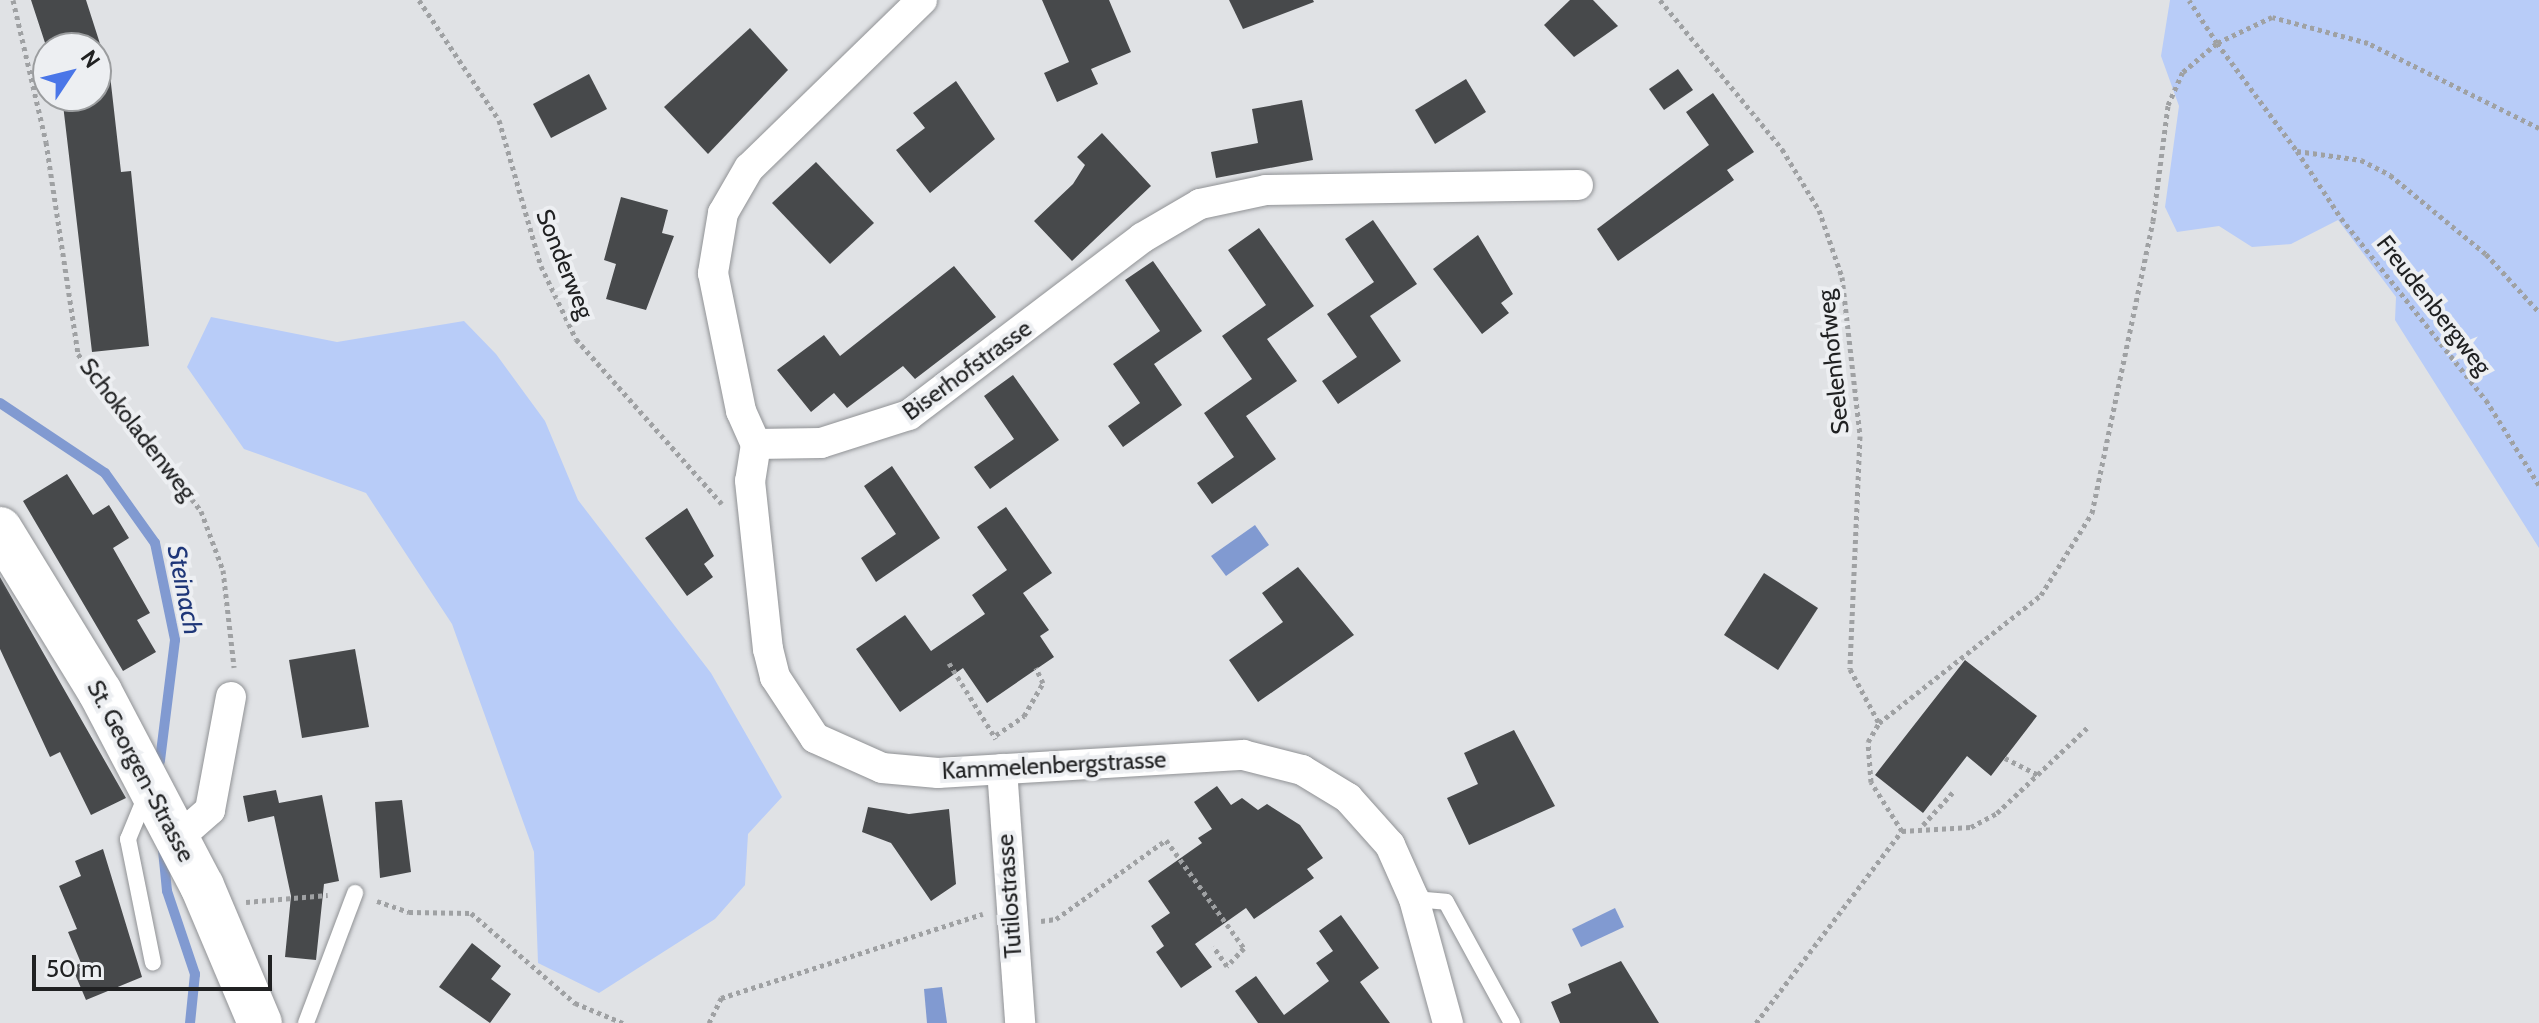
<!DOCTYPE html>
<html>
<head>
<meta charset="utf-8">
<style>
  body { margin:0 }
  #map { position:relative; width:2539px; height:1023px; overflow:hidden; background:#e0e2e5; font-family:Cabin,sans-serif }
  div>[style] { position:absolute }
  [style*='--x'] { left:calc(var(--x)*1px); top:calc(var(--y)*1px); width:calc(var(--w)*1px); rotate:calc(var(--a)*1deg) }
  .green>* { inset:0; background:#b8ccf8 }
  .water>* { inset:0; background:#819ad1 }
  .stream>* { height:10px; margin:-5px; padding:0 5px; transform-origin:5px; border-radius:5px; background:#819ad1 }
  .building>* { inset:0; background:#47494b }
  .path>* { height:5px; margin-top:-2.5px; transform-origin:0; background:repeating-linear-gradient(90deg,#9fa1a3 0 4px,transparent 0 8px) }
  .roads { filter:drop-shadow(0 0 2px #909295) drop-shadow(0 0 2px #909295) }
  .lane>* { height:16px; margin:-8px; padding:0 8px; transform-origin:8px; border-radius:8px; background:#fff }
  .street>* { height:30px; margin:-15px; padding:0 15px; transform-origin:15px; border-radius:15px; background:#fff }
  .secondary>* { height:44px; margin:-22px; padding:0 22px; transform-origin:22px; border-radius:22px; background:#fff }
  span { translate:-50% -50%; white-space:nowrap; text-align:center; line-height:1.15; -webkit-text-stroke:8px #edeff2; paint-order:stroke }
  .street-label { font-size:24px; color:#202122 }
  .water-label { font-size:26px; color:#1e3678; font-style:italic }
  .north { position:absolute; left:32px; top:32px; width:80px; height:80px; box-sizing:border-box; background:#edeff2; border:2px solid #9b9d9f; border-radius:50%; rotate:55deg; font-size:22px; font-weight:700; line-height:32px; text-align:center; color:#202122 }
  .north::after { content:''; display:block; margin:auto; width:28px; height:36px; background:#4a76e8; clip-path:polygon(50% 0,100% 100%,50% 72%,0 100%) }
  .scale { position:absolute; left:32px; top:955px; width:240px; height:36px; box-sizing:border-box; border:4px solid #202122; border-top:0; padding-left:10px; font-size:24px; line-height:28px; white-space:nowrap; color:#202122; -webkit-text-stroke:6px #edeff2; paint-order:stroke }
</style>
</head>
<body>
<div id="map">
  <div class="green">
    <i style="clip-path:polygon(2170px 0,2539px 0,2539px 548px,2395px 320px,2396px 297px,2338px 220px,2291px 244px,2252px 247px,2219px 226px,2177px 232px,2165px 207px,2179px 106px,2161px 56px)"></i>
    <i style="clip-path:polygon(211px 317px,337px 342px,464px 321px,496px 354px,545px 421px,578px 500px,711px 673px,782px 797px,748px 834px,745px 885px,715px 919px,599px 993px,538px 963px,534px 852px,452px 624px,366px 493px,244px 449px,187px 367px)"></i>
  </div>
  <div class="water">
    <i style="clip-path:polygon(1255px 525px,1269px 545px,1226px 576px,1211px 556px)"></i>
    <i style="clip-path:polygon(1615px 908px,1624px 927px,1581px 947px,1572px 929px)"></i>
    <i style="clip-path:polygon(942px 987px,947px 1023px,927px 1023px,924px 989px)"></i>
  </div>
  <div class="stream">
    <i style="--x:0;--y:403;--w:126;--a:33.7"></i>
    <i style="--x:105;--y:473;--w:86;--a:54.5"></i>
    <i style="--x:155;--y:543;--w:99;--a:78.3"></i>
    <i style="--x:175;--y:640;--w:122;--a:97.1"></i>
    <i style="--x:163;--y:850;--w:41;--a:84.4"></i>
    <i style="--x:167;--y:891;--w:88;--a:71.4"></i>
    <i style="--x:195;--y:974;--w:49;--a:95.8"></i>
  </div>
  <div class="building">
    <i style="clip-path:polygon(31px 0,86px 0,110px 75px,121px 172px,131px 171px,149px 346px,92px 352px,62px 96px,96px 96px,96px 48px,48px 52px)"></i>
    <i style="clip-path:polygon(1042px 0,1109px 0,1131px 52px,1091px 69px,1098px 84px,1057px 102px,1044px 73px,1069px 62px)"></i>
    <i style="clip-path:polygon(1229px 0,1313px 0,1314px 2px,1243px 29px)"></i>
    <i style="clip-path:polygon(1570px 0,1593px 0,1618px 26px,1574px 57px,1544px 25px)"></i>
    <i style="clip-path:polygon(750px 28px,788px 70px,708px 154px,664px 107px)"></i>
    <i style="clip-path:polygon(1678px 69px,1693px 90px,1664px 110px,1649px 89px)"></i>
    <i style="clip-path:polygon(589px 74px,607px 109px,551px 138px,533px 104px)"></i>
    <i style="clip-path:polygon(1466px 79px,1486px 112px,1435px 144px,1415px 110px)"></i>
    <i style="clip-path:polygon(956px 81px,995px 139px,930px 193px,896px 150px,925px 128px,913px 113px)"></i>
    <i style="clip-path:polygon(1713px 93px,1754px 152px,1727px 170px,1734px 180px,1618px 261px,1597px 229px,1709px 145px,1686px 112px)"></i>
    <i style="clip-path:polygon(1302px 100px,1313px 160px,1216px 178px,1211px 152px,1258px 143px,1252px 109px)"></i>
    <i style="clip-path:polygon(1102px 133px,1151px 186px,1072px 261px,1034px 221px,1073px 184px,1085px 165px,1077px 157px)"></i>
    <i style="clip-path:polygon(816px 162px,874px 223px,830px 264px,772px 203px)"></i>
    <i style="clip-path:polygon(621px 197px,668px 210px,662px 233px,674px 236px,646px 310px,606px 299px,616px 264px,604px 260px)"></i>
    <i style="clip-path:polygon(1373px 220px,1417px 284px,1370px 316px,1401px 361px,1338px 404px,1322px 381px,1357px 357px,1327px 314px,1374px 282px,1345px 239px)"></i>
    <i style="clip-path:polygon(1259px 228px,1314px 306px,1267px 339px,1297px 381px,1246px 416px,1276px 459px,1212px 504px,1197px 483px,1234px 457px,1204px 413px,1252px 379px,1222px 336px,1266px 305px,1228px 250px)"></i>
    <i style="clip-path:polygon(1478px 235px,1513px 294px,1501px 303px,1509px 313px,1482px 334px,1433px 269px)"></i>
    <i style="clip-path:polygon(1153px 261px,1202px 331px,1154px 364px,1182px 405px,1123px 447px,1108px 426px,1140px 403px,1113px 364px,1160px 331px,1125px 280px)"></i>
    <i style="clip-path:polygon(954px 266px,996px 317px,915px 379px,903px 366px,847px 408px,834px 393px,811px 412px,777px 370px,824px 335px,840px 356px)"></i>
    <i style="clip-path:polygon(1013px 375px,1059px 440px,990px 489px,974px 467px,1014px 439px,984px 396px)"></i>
    <i style="clip-path:polygon(892px 466px,940px 538px,876px 582px,861px 558px,896px 534px,864px 486px)"></i>
    <i style="clip-path:polygon(67px 474px,93px 515px,109px 505px,129px 538px,113px 548px,150px 613px,137px 620px,156px 652px,123px 671px,23px 501px)"></i>
    <i style="clip-path:polygon(1006px 507px,1052px 573px,1023px 593px,1049px 630px,1040px 636px,1054px 657px,987px 703px,963px 668px,900px 712px,856px 649px,905px 615px,931px 651px,985px 614px,972px 595px,1007px 570px,977px 527px)"></i>
    <i style="clip-path:polygon(687px 508px,714px 556px,704px 564px,713px 577px,687px 596px,645px 538px)"></i>
    <i style="clip-path:polygon(1298px 567px,1354px 635px,1258px 702px,1229px 660px,1283px 622px,1262px 593px)"></i>
    <i style="clip-path:polygon(1764px 573px,1818px 608px,1778px 670px,1724px 635px)"></i>
    <i style="clip-path:polygon(0 577px,126px 798px,91px 815px,60px 752px,50px 757px,0 649px)"></i>
    <i style="clip-path:polygon(355px 649px,369px 727px,302px 738px,289px 660px)"></i>
    <i style="clip-path:polygon(1965px 660px,2037px 716px,1991px 776px,1967px 756px,1923px 813px,1875px 775px)"></i>
    <i style="clip-path:polygon(1514px 730px,1555px 806px,1469px 845px,1447px 798px,1478px 784px,1464px 753px)"></i>
    <i style="clip-path:polygon(1217px 786px,1231px 805px,1242px 798px,1258px 810px,1267px 804px,1300px 825px,1323px 858px,1307px 869px,1314px 878px,1254px 919px,1246px 908px,1195px 944px,1212px 967px,1181px 988px,1156px 952px,1164px 946px,1151px 926px,1170px 913px,1148px 881px,1202px 843px,1198px 838px,1212px 829px,1194px 802px)"></i>
    <i style="clip-path:polygon(276px 790px,279px 803px,322px 795px,339px 881px,324px 884px,316px 960px,285px 957px,291px 896px,274px 816px,248px 822px,243px 796px)"></i>
    <i style="clip-path:polygon(402px 800px,411px 872px,380px 878px,375px 802px)"></i>
    <i style="clip-path:polygon(868px 807px,909px 814px,949px 809px,956px 884px,931px 901px,891px 843px,862px 832px)"></i>
    <i style="clip-path:polygon(103px 849px,142px 977px,86px 1000px,72px 967px,81px 963px,68px 932px,77px 929px,59px 886px,81px 876px,75px 861px)"></i>
    <i style="clip-path:polygon(1341px 915px,1379px 968px,1360px 982px,1390px 1023px,1258px 1023px,1235px 991px,1256px 976px,1284px 1015px,1329px 981px,1316px 963px,1333px 951px,1319px 931px)"></i>
    <i style="clip-path:polygon(472px 943px,501px 966px,491px 979px,511px 994px,490px 1023px,439px 987px)"></i>
    <i style="clip-path:polygon(1621px 961px,1659px 1023px,1560px 1023px,1551px 1002px,1571px 993px,1568px 984px)"></i>
  </div>
  <div class="path">
    <i style="--x:13;--y:0;--w:146;--a:76.9"></i>
    <i style="--x:46;--y:142;--w:214;--a:81.4"></i>
    <i style="--x:78;--y:354;--w:199;--a:51.9"></i>
    <i style="--x:201;--y:511;--w:63;--a:69.6"></i>
    <i style="--x:223;--y:570;--w:98;--a:83.5"></i>
    <i style="--x:419;--y:0;--w:144;--a:56.3"></i>
    <i style="--x:499;--y:120;--w:152;--a:74"></i>
    <i style="--x:541;--y:266;--w:81;--a:64.4"></i>
    <i style="--x:576;--y:339;--w:220;--a:48.5"></i>
    <i style="--x:1660;--y:0;--w:193;--a:50.7"></i>
    <i style="--x:1782;--y:149;--w:71;--a:58.8"></i>
    <i style="--x:1819;--y:210;--w:71;--a:71.1"></i>
    <i style="--x:1842;--y:277;--w:160;--a:83.5"></i>
    <i style="--x:1860;--y:436;--w:233;--a:92.5"></i>
    <i style="--x:1850;--y:669;--w:61;--a:61.8"></i>
    <i style="--x:2539;--y:128;--w:191;--a:-153.6"></i>
    <i style="--x:2368;--y:43;--w:99;--a:-164.8"></i>
    <i style="--x:2272;--y:17;--w:61;--a:154.7"></i>
    <i style="--x:2217;--y:43;--w:134;--a:53.5"></i>
    <i style="--x:2297;--y:151;--w:65;--a:8"></i>
    <i style="--x:2361;--y:160;--w:33;--a:27"></i>
    <i style="--x:2390;--y:175;--w:124;--a:39.5"></i>
    <i style="--x:2486;--y:254;--w:79;--a:47.6"></i>
    <i style="--x:2297;--y:151;--w:80;--a:56.7"></i>
    <i style="--x:2341;--y:218;--w:233;--a:51.5"></i>
    <i style="--x:2486;--y:400;--w:100;--a:58.1"></i>
    <i style="--x:949;--y:663;--w:89;--a:58.3"></i>
    <i style="--x:996;--y:735;--w:34;--a:-34"></i>
    <i style="--x:1024;--y:716;--w:38;--a:-60"></i>
    <i style="--x:1043;--y:683;--w:17;--a:-115"></i>
    <i style="--x:2005;--y:758;--w:37;--a:27"></i>
    <i style="--x:1923;--y:825;--w:45;--a:-47.7"></i>
    <i style="--x:1902;--y:831;--w:69;--a:-3.3"></i>
    <i style="--x:1971;--y:827;--w:30;--a:-28"></i>
    <i style="--x:1997;--y:813;--w:125;--a:-43.4"></i>
    <i style="--x:377;--y:901;--w:34;--a:19"></i>
    <i style="--x:409;--y:912;--w:62;--a:0.9"></i>
    <i style="--x:471;--y:913;--w:138;--a:40.9"></i>
    <i style="--x:575;--y:1003;--w:52;--a:22.6"></i>
    <i style="--x:246;--y:902;--w:82;--a:-4.9"></i>
    <i style="--x:1041;--y:921;--w:15;--a:-8"></i>
    <i style="--x:1056;--y:919;--w:135;--a:-35.7"></i>
    <i style="--x:1166;--y:840;--w:133;--a:54.2"></i>
    <i style="--x:1244;--y:948;--w:25;--a:133"></i>
    <i style="--x:1227;--y:966;--w:24;--a:-125"></i>
    <i style="--x:709;--y:1023;--w:28;--a:-64"></i>
    <i style="--x:721;--y:998;--w:275;--a:-17.8"></i>
    <i style="--x:1756;--y:1023;--w:241;--a:-52.8"></i>
    <i style="--x:1902;--y:831;--w:58;--a:-122.3"></i>
    <i style="--x:1871;--y:782;--w:40;--a:-94.3"></i>
    <i style="--x:1868;--y:742;--w:22;--a:-60"></i>
    <i style="--x:1879;--y:723;--w:206;--a:-38.3"></i>
    <i style="--x:2041;--y:595;--w:97;--a:-58.1"></i>
    <i style="--x:2092;--y:513;--w:298;--a:-78.2"></i>
    <i style="--x:2153;--y:221;--w:117;--a:-82.6"></i>
    <i style="--x:2168;--y:105;--w:36;--a:-66"></i>
    <i style="--x:2183;--y:72;--w:45;--a:-40.5"></i>
    <i style="--x:2217;--y:43;--w:51;--a:-123.1"></i>
  </div>
  <div class="roads">
    <div class="lane">
      <i style="--x:147;--y:793;--w:50;--a:112.4"></i>
      <i style="--x:128;--y:839;--w:126;--a:78.6"></i>
      <i style="--x:1414;--y:899;--w:32;--a:5"></i>
      <i style="--x:1446;--y:902;--w:138;--a:61.4"></i>
      <i style="--x:306;--y:1023;--w:139;--a:-69.3"></i>
    </div>
    <div class="street">
      <i style="--x:922;--y:0;--w:241;--a:135.8"></i>
      <i style="--x:749;--y:168;--w:52;--a:120"></i>
      <i style="--x:723;--y:213;--w:61;--a:99.5"></i>
      <i style="--x:713;--y:273;--w:141;--a:78.5"></i>
      <i style="--x:741;--y:411;--w:36;--a:66"></i>
      <i style="--x:756;--y:444;--w:65;--a:-0.9"></i>
      <i style="--x:821;--y:443;--w:92;--a:-17.7"></i>
      <i style="--x:909;--y:415;--w:293;--a:-37.2"></i>
      <i style="--x:1142;--y:238;--w:67;--a:-30.4"></i>
      <i style="--x:1200;--y:204;--w:67;--a:-12"></i>
      <i style="--x:1266;--y:190;--w:312;--a:-0.9"></i>
      <i style="--x:756;--y:444;--w:37;--a:99"></i>
      <i style="--x:750;--y:481;--w:169;--a:83.9"></i>
      <i style="--x:768;--y:649;--w:29;--a:76"></i>
      <i style="--x:775;--y:677;--w:73;--a:56.7"></i>
      <i style="--x:815;--y:738;--w:73;--a:24.1"></i>
      <i style="--x:882;--y:768;--w:56;--a:5.1"></i>
      <i style="--x:938;--y:773;--w:306;--a:-3.4"></i>
      <i style="--x:1243;--y:755;--w:61;--a:14.3"></i>
      <i style="--x:1302;--y:770;--w:54;--a:31.3"></i>
      <i style="--x:1348;--y:798;--w:63;--a:48.2"></i>
      <i style="--x:1390;--y:845;--w:59;--a:66"></i>
      <i style="--x:1414;--y:899;--w:129;--a:74.7"></i>
      <i style="--x:1002;--y:769;--w:255;--a:85.9"></i>
      <i style="--x:177;--y:839;--w:44;--a:-41.3"></i>
      <i style="--x:210;--y:810;--w:115;--a:-79.5"></i>
    </div>
    <div class="secondary">
      <i style="--x:0;--y:529;--w:191;--a:58.5"></i>
      <i style="--x:100;--y:692;--w:219;--a:62.3"></i>
      <i style="--x:202;--y:886;--w:149;--a:67.1"></i>
    </div>
  </div>
  <div class="street-label">
    <span style="left:565px;top:264px;rotate:68deg">Sonderweg</span>
    <span style="left:2434px;top:305px;rotate:52deg">Freudenbergweg</span>
    <span style="left:1833px;top:362px;rotate:-96deg">Seelenhofweg</span>
    <span style="left:967px;top:370px;rotate:-36deg">Biserhofstrasse</span>
    <span style="left:138px;top:429px;rotate:52deg">Schokoladenweg</span>
    <span style="left:1054px;top:765px;rotate:-3deg">Kammelenbergstrasse</span>
    <span style="left:141px;top:771px;rotate:62deg">St. Georgen-Strasse</span>
    <span style="left:1009px;top:896px;rotate:-94deg">Tutilostrasse</span>
  </div>
  <div class="water-label">
    <span style="left:184px;top:590px;rotate:79deg">Steinach</span>
  </div>
  <div class="north">N</div>
  <div class="scale">50 m</div>
</div>
</body>
</html>
